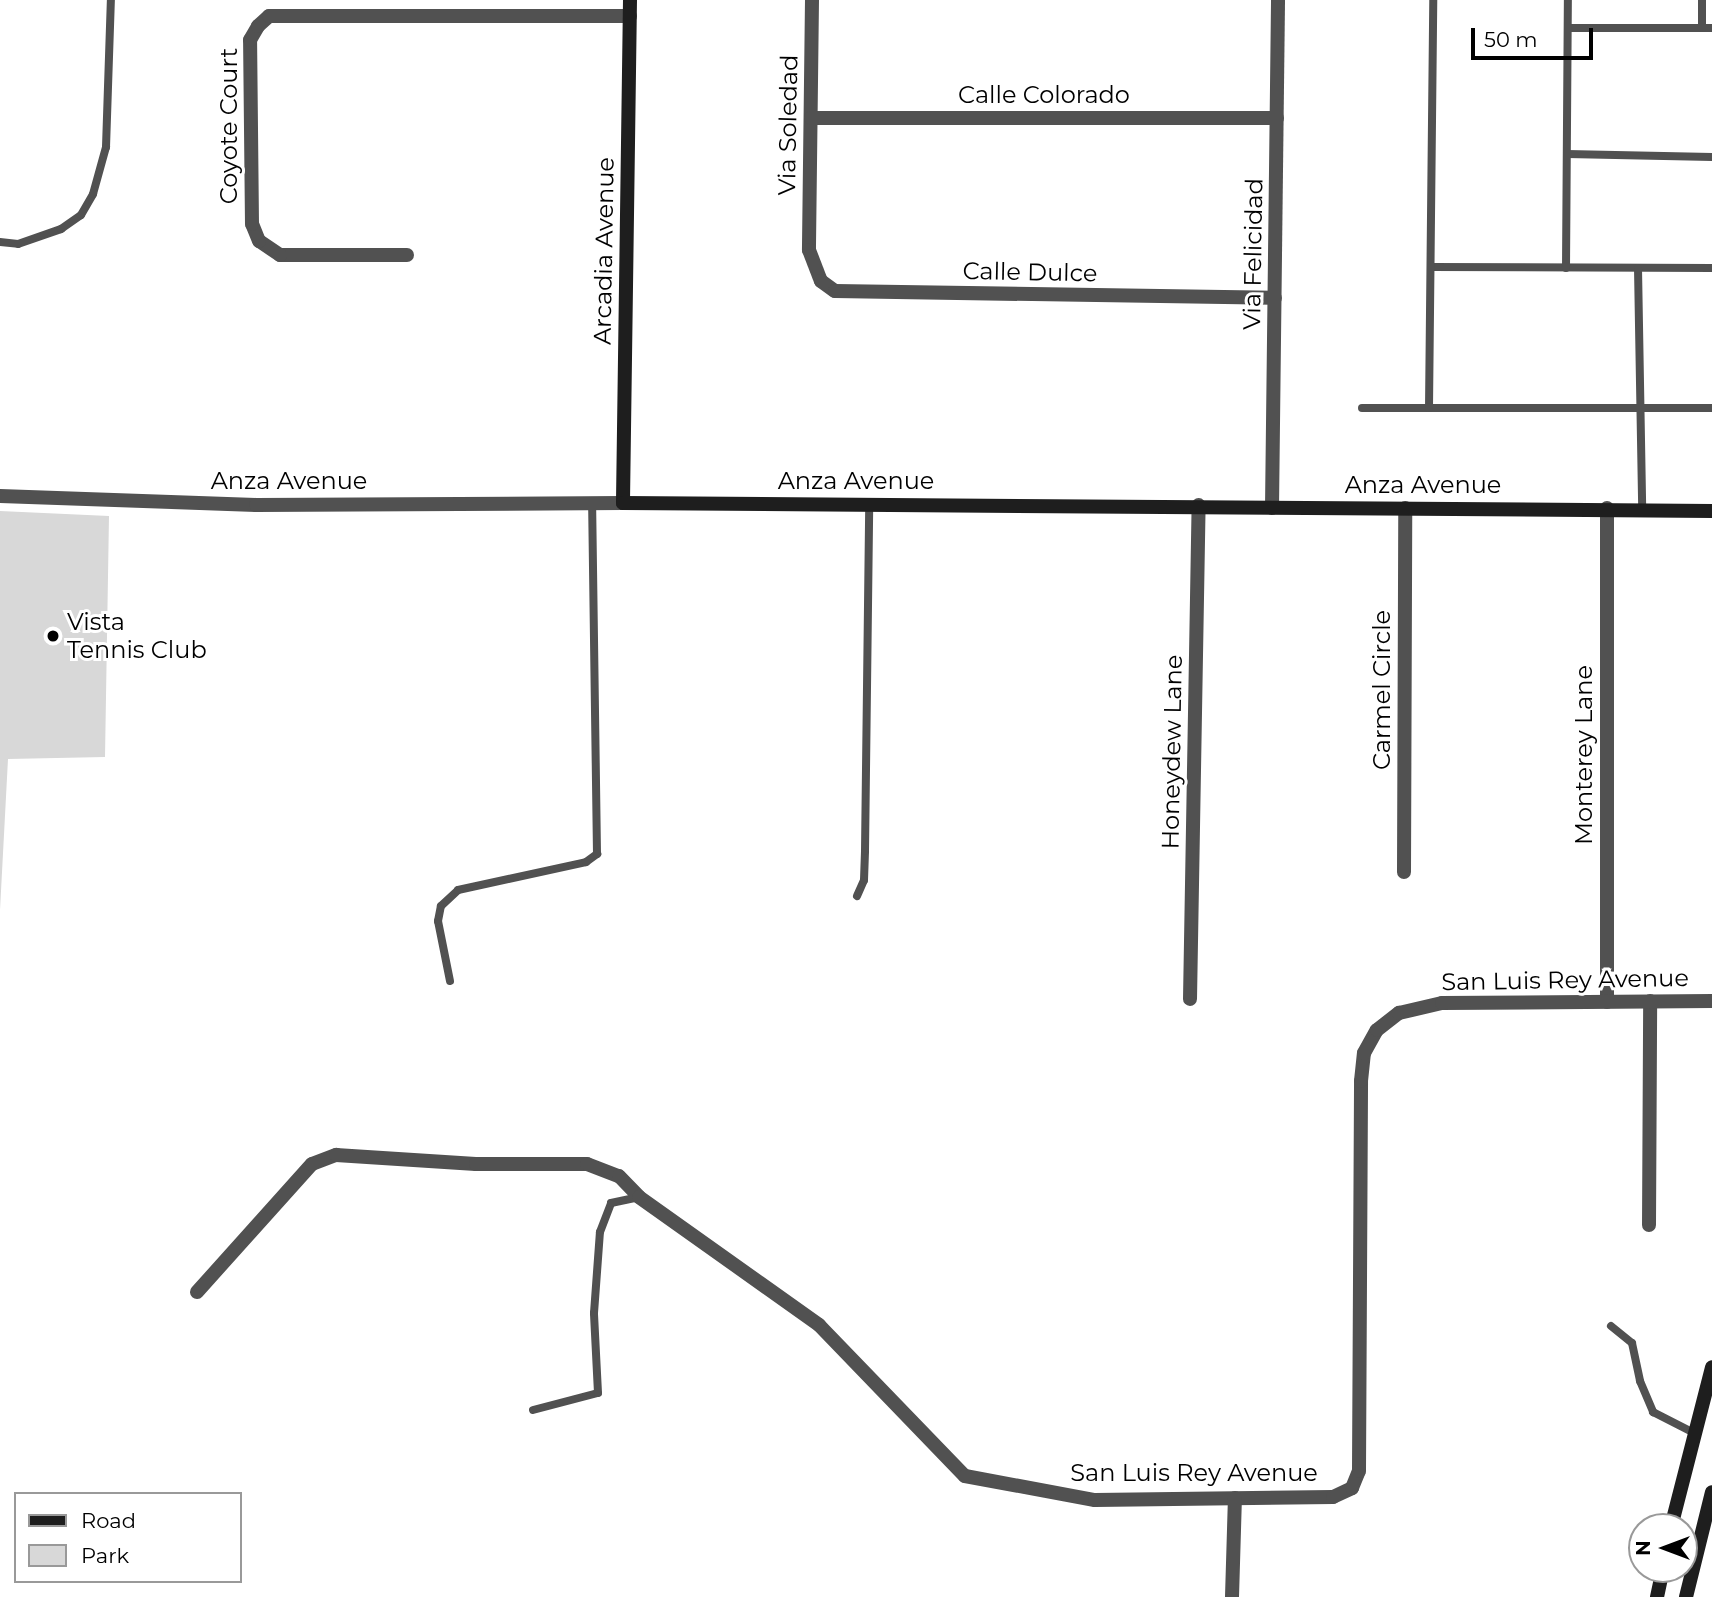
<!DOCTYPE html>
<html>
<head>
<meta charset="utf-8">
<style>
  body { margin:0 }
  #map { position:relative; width:1712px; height:1597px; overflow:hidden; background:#fff; font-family:Montserrat,sans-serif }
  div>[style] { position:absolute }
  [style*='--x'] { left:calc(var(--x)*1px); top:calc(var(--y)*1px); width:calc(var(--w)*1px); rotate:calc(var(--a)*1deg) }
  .green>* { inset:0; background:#d8d8d8 }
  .lane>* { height:8px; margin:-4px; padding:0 4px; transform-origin:4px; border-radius:4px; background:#515151 }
  .street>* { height:14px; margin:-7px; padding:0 7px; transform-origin:7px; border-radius:7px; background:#515151 }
  .secondary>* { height:14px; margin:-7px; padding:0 7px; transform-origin:7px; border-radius:7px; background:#1e1e1e }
  .dots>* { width:19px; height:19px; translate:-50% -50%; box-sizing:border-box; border:4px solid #fff; border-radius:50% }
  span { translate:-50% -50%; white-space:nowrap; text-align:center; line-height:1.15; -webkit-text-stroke:6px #fff; paint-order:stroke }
  .street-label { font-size:24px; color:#000 }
  .poi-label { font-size:24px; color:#000 }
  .left { translate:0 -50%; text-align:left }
  .legend { position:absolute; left:14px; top:1492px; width:228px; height:91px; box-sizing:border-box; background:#fff; border:2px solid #999; margin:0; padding:9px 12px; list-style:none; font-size:21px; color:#000 }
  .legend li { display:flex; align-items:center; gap:14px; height:35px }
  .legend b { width:35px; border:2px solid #999 }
  .north { position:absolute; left:1628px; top:1513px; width:70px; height:70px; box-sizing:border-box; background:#fff; border:2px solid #999; border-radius:50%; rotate:270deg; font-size:19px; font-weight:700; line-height:28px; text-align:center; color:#000 }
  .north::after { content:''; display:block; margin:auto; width:24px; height:32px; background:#000; clip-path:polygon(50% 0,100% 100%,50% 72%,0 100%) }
  .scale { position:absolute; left:1471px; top:28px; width:122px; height:32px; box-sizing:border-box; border:4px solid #000; border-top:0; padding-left:9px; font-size:21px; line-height:24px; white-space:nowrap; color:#000; -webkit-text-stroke:5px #fff; paint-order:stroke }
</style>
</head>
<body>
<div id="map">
  <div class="green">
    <i style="clip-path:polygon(0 511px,109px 516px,105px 757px,8px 759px,0 910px)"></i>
  </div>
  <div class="lane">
    <i style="--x:1568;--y:28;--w:144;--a:0"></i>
    <i style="--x:1702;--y:28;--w:28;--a:-90"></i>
    <i style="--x:1567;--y:154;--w:145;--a:1.2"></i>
    <i style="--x:0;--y:242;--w:18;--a:6"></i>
    <i style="--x:18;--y:244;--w:46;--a:-19.2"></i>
    <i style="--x:61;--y:229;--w:24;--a:-35"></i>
    <i style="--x:81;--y:215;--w:24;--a:-60"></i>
    <i style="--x:93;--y:194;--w:49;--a:-74.5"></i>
    <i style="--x:106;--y:147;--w:147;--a:-88.1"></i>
    <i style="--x:1431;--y:267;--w:281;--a:0.2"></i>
    <i style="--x:1566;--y:268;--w:268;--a:-89.6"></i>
    <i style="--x:1638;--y:268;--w:240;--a:89"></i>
    <i style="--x:1362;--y:408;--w:350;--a:0"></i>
    <i style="--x:1429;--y:408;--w:408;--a:-89.4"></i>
    <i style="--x:857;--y:896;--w:17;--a:-66"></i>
    <i style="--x:864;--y:880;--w:29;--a:-88"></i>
    <i style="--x:865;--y:851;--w:347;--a:-89.3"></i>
    <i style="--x:450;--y:981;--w:61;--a:-101.3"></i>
    <i style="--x:438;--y:921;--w:15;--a:-79"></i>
    <i style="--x:441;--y:906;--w:23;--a:-43"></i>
    <i style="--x:458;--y:890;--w:131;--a:-12.3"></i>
    <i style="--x:586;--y:862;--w:14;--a:-36"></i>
    <i style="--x:597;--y:854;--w:351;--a:-90.8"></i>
    <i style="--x:1611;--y:1326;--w:27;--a:39"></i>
    <i style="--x:1632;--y:1343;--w:39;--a:78"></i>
    <i style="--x:1640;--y:1381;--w:34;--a:67"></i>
    <i style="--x:1653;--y:1412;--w:44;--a:27.1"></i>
    <i style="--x:533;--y:1410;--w:67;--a:-14.7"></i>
    <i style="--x:598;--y:1393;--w:80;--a:-92.9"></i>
    <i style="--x:594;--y:1313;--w:81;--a:-85.8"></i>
    <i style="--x:600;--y:1232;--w:31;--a:-69"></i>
    <i style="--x:611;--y:1203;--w:29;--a:-12"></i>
  </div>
  <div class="street">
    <i style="--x:812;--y:0;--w:250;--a:90.7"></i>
    <i style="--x:809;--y:250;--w:33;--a:69"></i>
    <i style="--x:821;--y:281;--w:17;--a:36"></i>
    <i style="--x:835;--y:291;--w:440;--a:0.9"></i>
    <i style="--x:811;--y:118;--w:466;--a:0"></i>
    <i style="--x:407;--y:255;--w:127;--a:180"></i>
    <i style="--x:280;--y:255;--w:25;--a:-146"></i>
    <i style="--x:259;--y:241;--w:18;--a:-112"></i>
    <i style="--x:252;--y:224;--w:184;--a:-90.6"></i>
    <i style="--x:250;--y:40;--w:16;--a:-60"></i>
    <i style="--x:258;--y:26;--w:15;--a:-42"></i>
    <i style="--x:269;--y:16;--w:361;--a:0"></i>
    <i style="--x:0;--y:496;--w:256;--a:2"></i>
    <i style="--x:256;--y:505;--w:367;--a:-0.3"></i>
    <i style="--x:1272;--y:508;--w:508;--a:-89.32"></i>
    <i style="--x:1607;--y:508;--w:494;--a:90"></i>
    <i style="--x:1404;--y:872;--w:364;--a:-89.8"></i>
    <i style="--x:1190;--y:999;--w:494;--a:-89"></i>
    <i style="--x:1649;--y:1225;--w:224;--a:-89.7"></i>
    <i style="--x:197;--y:1292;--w:172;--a:-48.1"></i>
    <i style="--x:312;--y:1164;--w:26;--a:-21"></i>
    <i style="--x:336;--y:1155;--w:140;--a:3.7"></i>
    <i style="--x:476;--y:1164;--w:111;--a:0"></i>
    <i style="--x:587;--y:1164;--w:34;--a:21"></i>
    <i style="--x:619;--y:1176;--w:29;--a:46"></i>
    <i style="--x:639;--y:1197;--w:221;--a:35.4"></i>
    <i style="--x:819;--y:1325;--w:210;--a:46"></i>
    <i style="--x:965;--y:1476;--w:132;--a:10.5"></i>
    <i style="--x:1095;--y:1500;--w:238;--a:-0.7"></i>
    <i style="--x:1333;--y:1497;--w:21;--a:-25"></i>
    <i style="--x:1352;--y:1488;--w:18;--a:-68"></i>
    <i style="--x:1359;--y:1471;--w:390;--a:-89.7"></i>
    <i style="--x:1361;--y:1081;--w:28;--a:-84"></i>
    <i style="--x:1364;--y:1053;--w:26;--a:-61"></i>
    <i style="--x:1377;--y:1030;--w:28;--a:-38"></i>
    <i style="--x:1399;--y:1013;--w:44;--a:-13.1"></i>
    <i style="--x:1442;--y:1003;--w:270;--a:-0.4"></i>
    <i style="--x:1232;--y:1597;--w:99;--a:-88.3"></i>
  </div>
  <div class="secondary">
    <i style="--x:630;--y:0;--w:503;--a:90.8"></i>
    <i style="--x:623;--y:503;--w:1089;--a:0.42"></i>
    <i style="--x:1671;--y:1527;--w:165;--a:-75.6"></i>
    <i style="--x:1657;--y:1597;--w:29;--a:-78"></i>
    <i style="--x:1686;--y:1597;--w:108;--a:-76.1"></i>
  </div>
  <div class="dots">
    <i style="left:53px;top:636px;background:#000"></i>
  </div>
  <div class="street-label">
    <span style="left:1044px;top:95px">Calle Colorado</span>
    <span style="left:788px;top:125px;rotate:-89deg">Via Soledad</span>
    <span style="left:229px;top:126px;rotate:-90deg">Coyote Court</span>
    <span style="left:604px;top:251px;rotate:-89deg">Arcadia Avenue</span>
    <span style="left:1253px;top:254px;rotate:-89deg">Via Felicidad</span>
    <span style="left:1030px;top:272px;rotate:1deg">Calle Dulce</span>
    <span style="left:289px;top:481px">Anza Avenue</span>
    <span style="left:856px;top:481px">Anza Avenue</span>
    <span style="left:1423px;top:485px">Anza Avenue</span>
    <span style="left:1382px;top:690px;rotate:-90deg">Carmel Circle</span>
    <span style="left:1172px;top:752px;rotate:-89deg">Honeydew Lane</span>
    <span style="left:1584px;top:755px;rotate:-90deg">Monterey Lane</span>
    <span style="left:1565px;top:980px;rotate:-1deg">San Luis Rey Avenue</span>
    <span style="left:1194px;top:1473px">San Luis Rey Avenue</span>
  </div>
  <div class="poi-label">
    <span class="left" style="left:67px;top:636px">Vista<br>Tennis Club</span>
  </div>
  <ul class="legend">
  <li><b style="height:9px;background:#1e1e1e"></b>Road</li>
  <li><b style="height:19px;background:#d8d8d8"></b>Park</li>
  </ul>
  <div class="north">N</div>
  <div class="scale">50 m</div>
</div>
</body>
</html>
